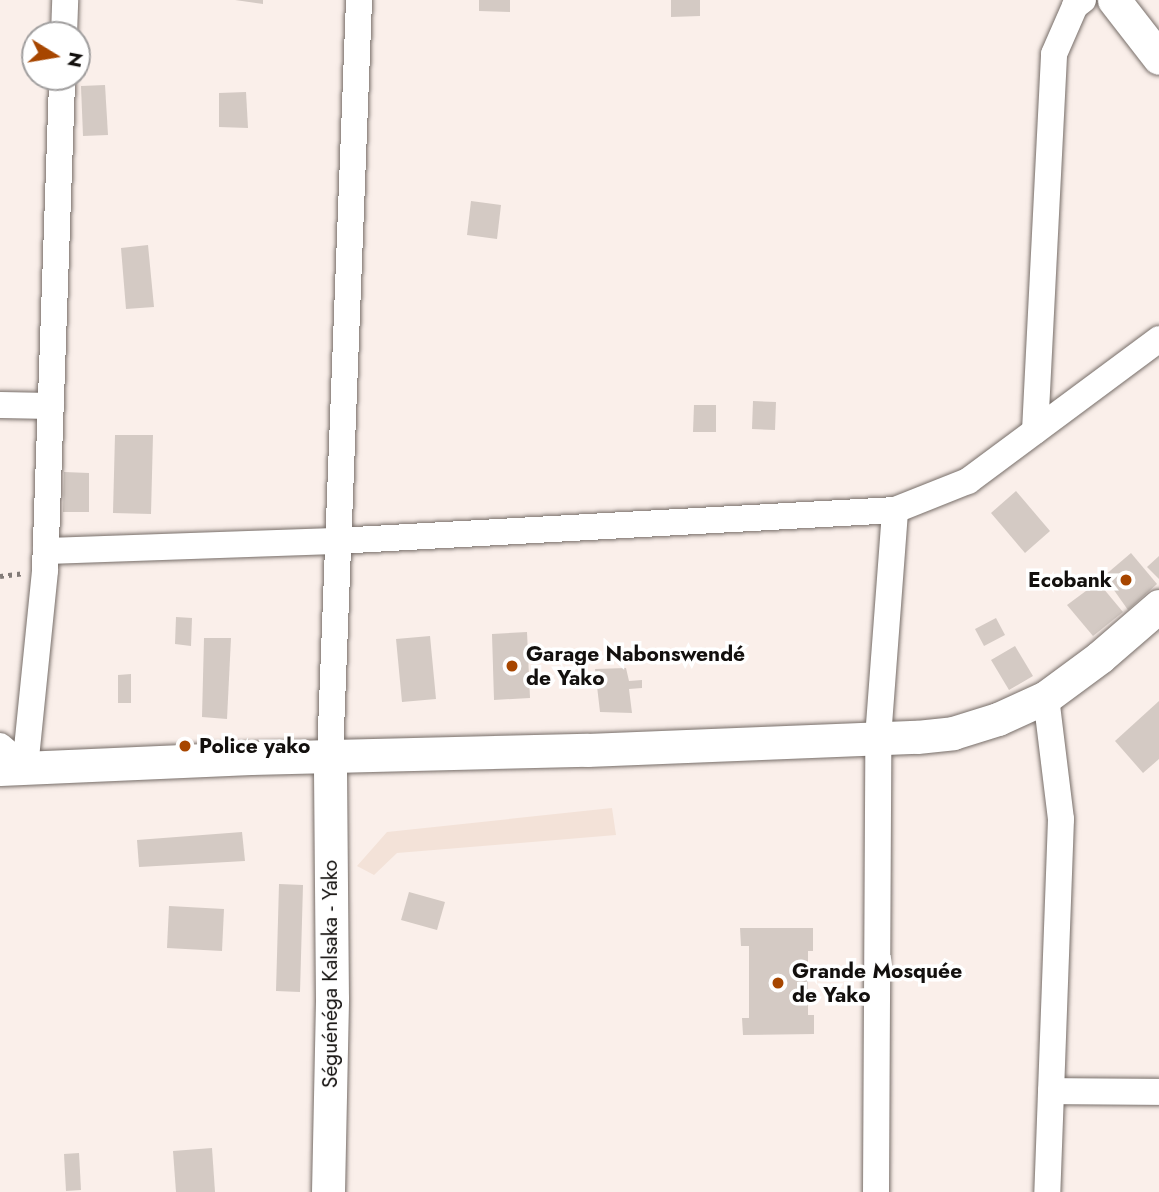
<!DOCTYPE html>
<html>
<head>
<meta charset="utf-8">
<style>
  body { margin:0 }
  #map { position:relative; width:1159px; height:1192px; overflow:hidden; background:#faefea; font-family:Jost,sans-serif }
  div>[style] { position:absolute }
  [style*='--x'] { left:calc(var(--x)*1px); top:calc(var(--y)*1px); width:calc(var(--w)*1px); rotate:calc(var(--a)*1deg) }
  .built>* { inset:0; background:#f3e2d8 }
  .building>* { inset:0; background:#d4cac4 }
  .path>* { height:4.5px; margin-top:-2.25px; transform-origin:0; background:repeating-linear-gradient(90deg,#827b78 0 3.5px,transparent 0 8.5px) }
  .roads { filter:drop-shadow(0 0 2px #766d68) drop-shadow(0 0 2px #766d68) }
  .minor>* { height:26px; margin:-13px; padding:0 13px; transform-origin:13px; border-radius:13px; background:#fff }
  .major>* { height:33px; margin:-16.5px; padding:0 16.5px; transform-origin:16.5px; border-radius:16.5px; background:#fff }
  .dots>* { width:19px; height:19px; translate:-50% -50%; box-sizing:border-box; border:4px solid #fff; border-radius:50% }
  span { translate:-50% -50%; white-space:nowrap; text-align:center; line-height:1.15; -webkit-text-stroke:7px #fff; paint-order:stroke }
  .poi-label { font-size:21px; color:#13100e; font-weight:700 }
  .right { translate:-100% -50%; text-align:right }
  .left { translate:0 -50%; text-align:left }
  .street-label { font-size:21px; color:#13100e }
  .north { position:absolute; left:21px; top:21px; width:70px; height:70px; box-sizing:border-box; background:#fff; border:2px solid #a19f9f; border-radius:50%; rotate:101deg; font-size:19px; font-weight:700; line-height:28px; text-align:center; color:#13100e }
  .north::after { content:''; display:block; margin:auto; width:24px; height:32px; background:#a74600; clip-path:polygon(50% 0,100% 100%,50% 72%,0 100%) }
</style>
</head>
<body>
<div id="map">
  <div class="built">
    <i style="clip-path:polygon(612px 808px,616px 835px,397px 853px,374px 875px,357px 866px,387px 832px)"></i>
  </div>
  <div class="building">
    <i style="clip-path:polygon(235px 0,263px 0,263px 4px)"></i>
    <i style="clip-path:polygon(479px 0,510px 0,510px 12px,479px 11px)"></i>
    <i style="clip-path:polygon(671px 0,700px 0,700px 16px,671px 17px)"></i>
    <i style="clip-path:polygon(105px 85px,108px 135px,83px 136px,81px 86px)"></i>
    <i style="clip-path:polygon(246px 92px,248px 128px,219px 127px,219px 93px)"></i>
    <i style="clip-path:polygon(471px 201px,501px 205px,497px 239px,467px 235px)"></i>
    <i style="clip-path:polygon(148px 245px,154px 307px,126px 309px,121px 248px)"></i>
    <i style="clip-path:polygon(753px 401px,776px 402px,775px 430px,752px 429px)"></i>
    <i style="clip-path:polygon(694px 405px,716px 405px,716px 432px,693px 432px)"></i>
    <i style="clip-path:polygon(115px 435px,153px 435px,151px 514px,113px 513px)"></i>
    <i style="clip-path:polygon(64px 472px,89px 473px,89px 512px,63px 512px)"></i>
    <i style="clip-path:polygon(1016px 491px,1050px 531px,1025px 553px,991px 513px)"></i>
    <i style="clip-path:polygon(1131px 553px,1157px 584px,1128px 610px,1104px 576px)"></i>
    <i style="clip-path:polygon(1159px 556px,1159px 579px,1147px 567px)"></i>
    <i style="clip-path:polygon(1098px 582px,1123px 612px,1093px 636px,1067px 605px)"></i>
    <i style="clip-path:polygon(176px 617px,192px 618px,191px 646px,175px 644px)"></i>
    <i style="clip-path:polygon(996px 618px,1005px 635px,984px 646px,975px 629px)"></i>
    <i style="clip-path:polygon(527px 632px,530px 698px,494px 700px,492px 634px)"></i>
    <i style="clip-path:polygon(430px 636px,436px 699px,402px 702px,396px 639px)"></i>
    <i style="clip-path:polygon(204px 638px,231px 638px,227px 719px,202px 717px)"></i>
    <i style="clip-path:polygon(1015px 646px,1033px 676px,1009px 690px,991px 660px)"></i>
    <i style="clip-path:polygon(626px 668px,629px 681px,642px 680px,642px 688px,629px 689px,632px 713px,600px 712px,595px 669px)"></i>
    <i style="clip-path:polygon(131px 674px,131px 703px,118px 703px,118px 675px)"></i>
    <i style="clip-path:polygon(1159px 701px,1159px 759px,1143px 773px,1115px 741px)"></i>
    <i style="clip-path:polygon(242px 832px,245px 861px,139px 867px,137px 840px)"></i>
    <i style="clip-path:polygon(279px 884px,303px 885px,300px 992px,276px 991px)"></i>
    <i style="clip-path:polygon(409px 892px,445px 902px,437px 930px,401px 920px)"></i>
    <i style="clip-path:polygon(169px 906px,224px 909px,222px 951px,167px 948px)"></i>
    <i style="clip-path:polygon(740px 928px,813px 928px,813px 951px,808px 951px,808px 1015px,814px 1015px,814px 1034px,743px 1035px,742px 1018px,749px 1018px,749px 946px,741px 946px)"></i>
    <i style="clip-path:polygon(212px 1148px,215px 1192px,176px 1192px,173px 1151px)"></i>
    <i style="clip-path:polygon(79px 1153px,81px 1190px,66px 1191px,64px 1154px)"></i>
  </div>
  <div class="path">
    <i style="--x:0;--y:576;--w:23;--a:-7"></i>
  </div>
  <div class="roads">
    <div class="minor">
      <i style="--x:64;--y:35;--w:35;--a:-88"></i>
      <i style="--x:0;--y:405;--w:51;--a:1.1"></i>
      <i style="--x:1035;--y:431;--w:377;--a:-87.1"></i>
      <i style="--x:1054;--y:54;--w:52;--a:-66.4"></i>
      <i style="--x:1075;--y:6;--w:10;--a:-37"></i>
      <i style="--x:46;--y:551;--w:290;--a:-2"></i>
      <i style="--x:336;--y:541;--w:560;--a:-3.17"></i>
      <i style="--x:895;--y:510;--w:79;--a:-21.7"></i>
      <i style="--x:968;--y:481;--w:238;--a:-36.6"></i>
      <i style="--x:1046;--y:697;--w:123;--a:83"></i>
      <i style="--x:1061;--y:819;--w:373;--a:92.1"></i>
      <i style="--x:0;--y:746;--w:33;--a:41"></i>
      <i style="--x:25;--y:768;--w:199;--a:-84.2"></i>
      <i style="--x:45;--y:570;--w:493;--a:-88"></i>
      <i style="--x:330;--y:756;--w:757;--a:-87.8"></i>
      <i style="--x:1051;--y:1091;--w:108;--a:0.5"></i>
      <i style="--x:876;--y:1192;--w:454;--a:-89.7"></i>
      <i style="--x:878;--y:738;--w:229;--a:-85.7"></i>
    </div>
    <div class="major">
      <i style="--x:1114;--y:0;--w:73;--a:52.2"></i>
      <i style="--x:0;--y:769;--w:251;--a:-2.5"></i>
      <i style="--x:251;--y:758;--w:336;--a:-1.4"></i>
      <i style="--x:587;--y:750;--w:330;--a:-2.3"></i>
      <i style="--x:917;--y:737;--w:36;--a:-6"></i>
      <i style="--x:953;--y:733;--w:47;--a:-17.3"></i>
      <i style="--x:998;--y:719;--w:53;--a:-24.6"></i>
      <i style="--x:1046;--y:697;--w:67;--a:-36.5"></i>
      <i style="--x:1100;--y:657;--w:78;--a:-40.8"></i>
      <i style="--x:328;--y:1192;--w:193;--a:-88.8"></i>
      <i style="--x:332;--y:999;--w:243;--a:-90.5"></i>
    </div>
  </div>
  <div class="dots">
    <i style="left:1126px;top:580px;background:#a74600"></i>
    <i style="left:512px;top:666px;background:#a74600"></i>
    <i style="left:185px;top:746px;background:#a74600"></i>
    <i style="left:778px;top:983px;background:#a74600"></i>
  </div>
  <div class="poi-label">
    <span class="right" style="left:1112px;top:580px">Ecobank</span>
    <span class="left" style="left:526px;top:666px">Garage Nabonswendé<br>de Yako</span>
    <span class="left" style="left:199px;top:746px">Police yako</span>
    <span class="left" style="left:792px;top:983px">Grande Mosquée<br>de Yako</span>
  </div>
  <div class="street-label">
    <span style="left:330px;top:974px;rotate:-90deg">Séguénéga Kalsaka - Yako</span>
  </div>
  <div class="north">N</div>
</div>
</body>
</html>
